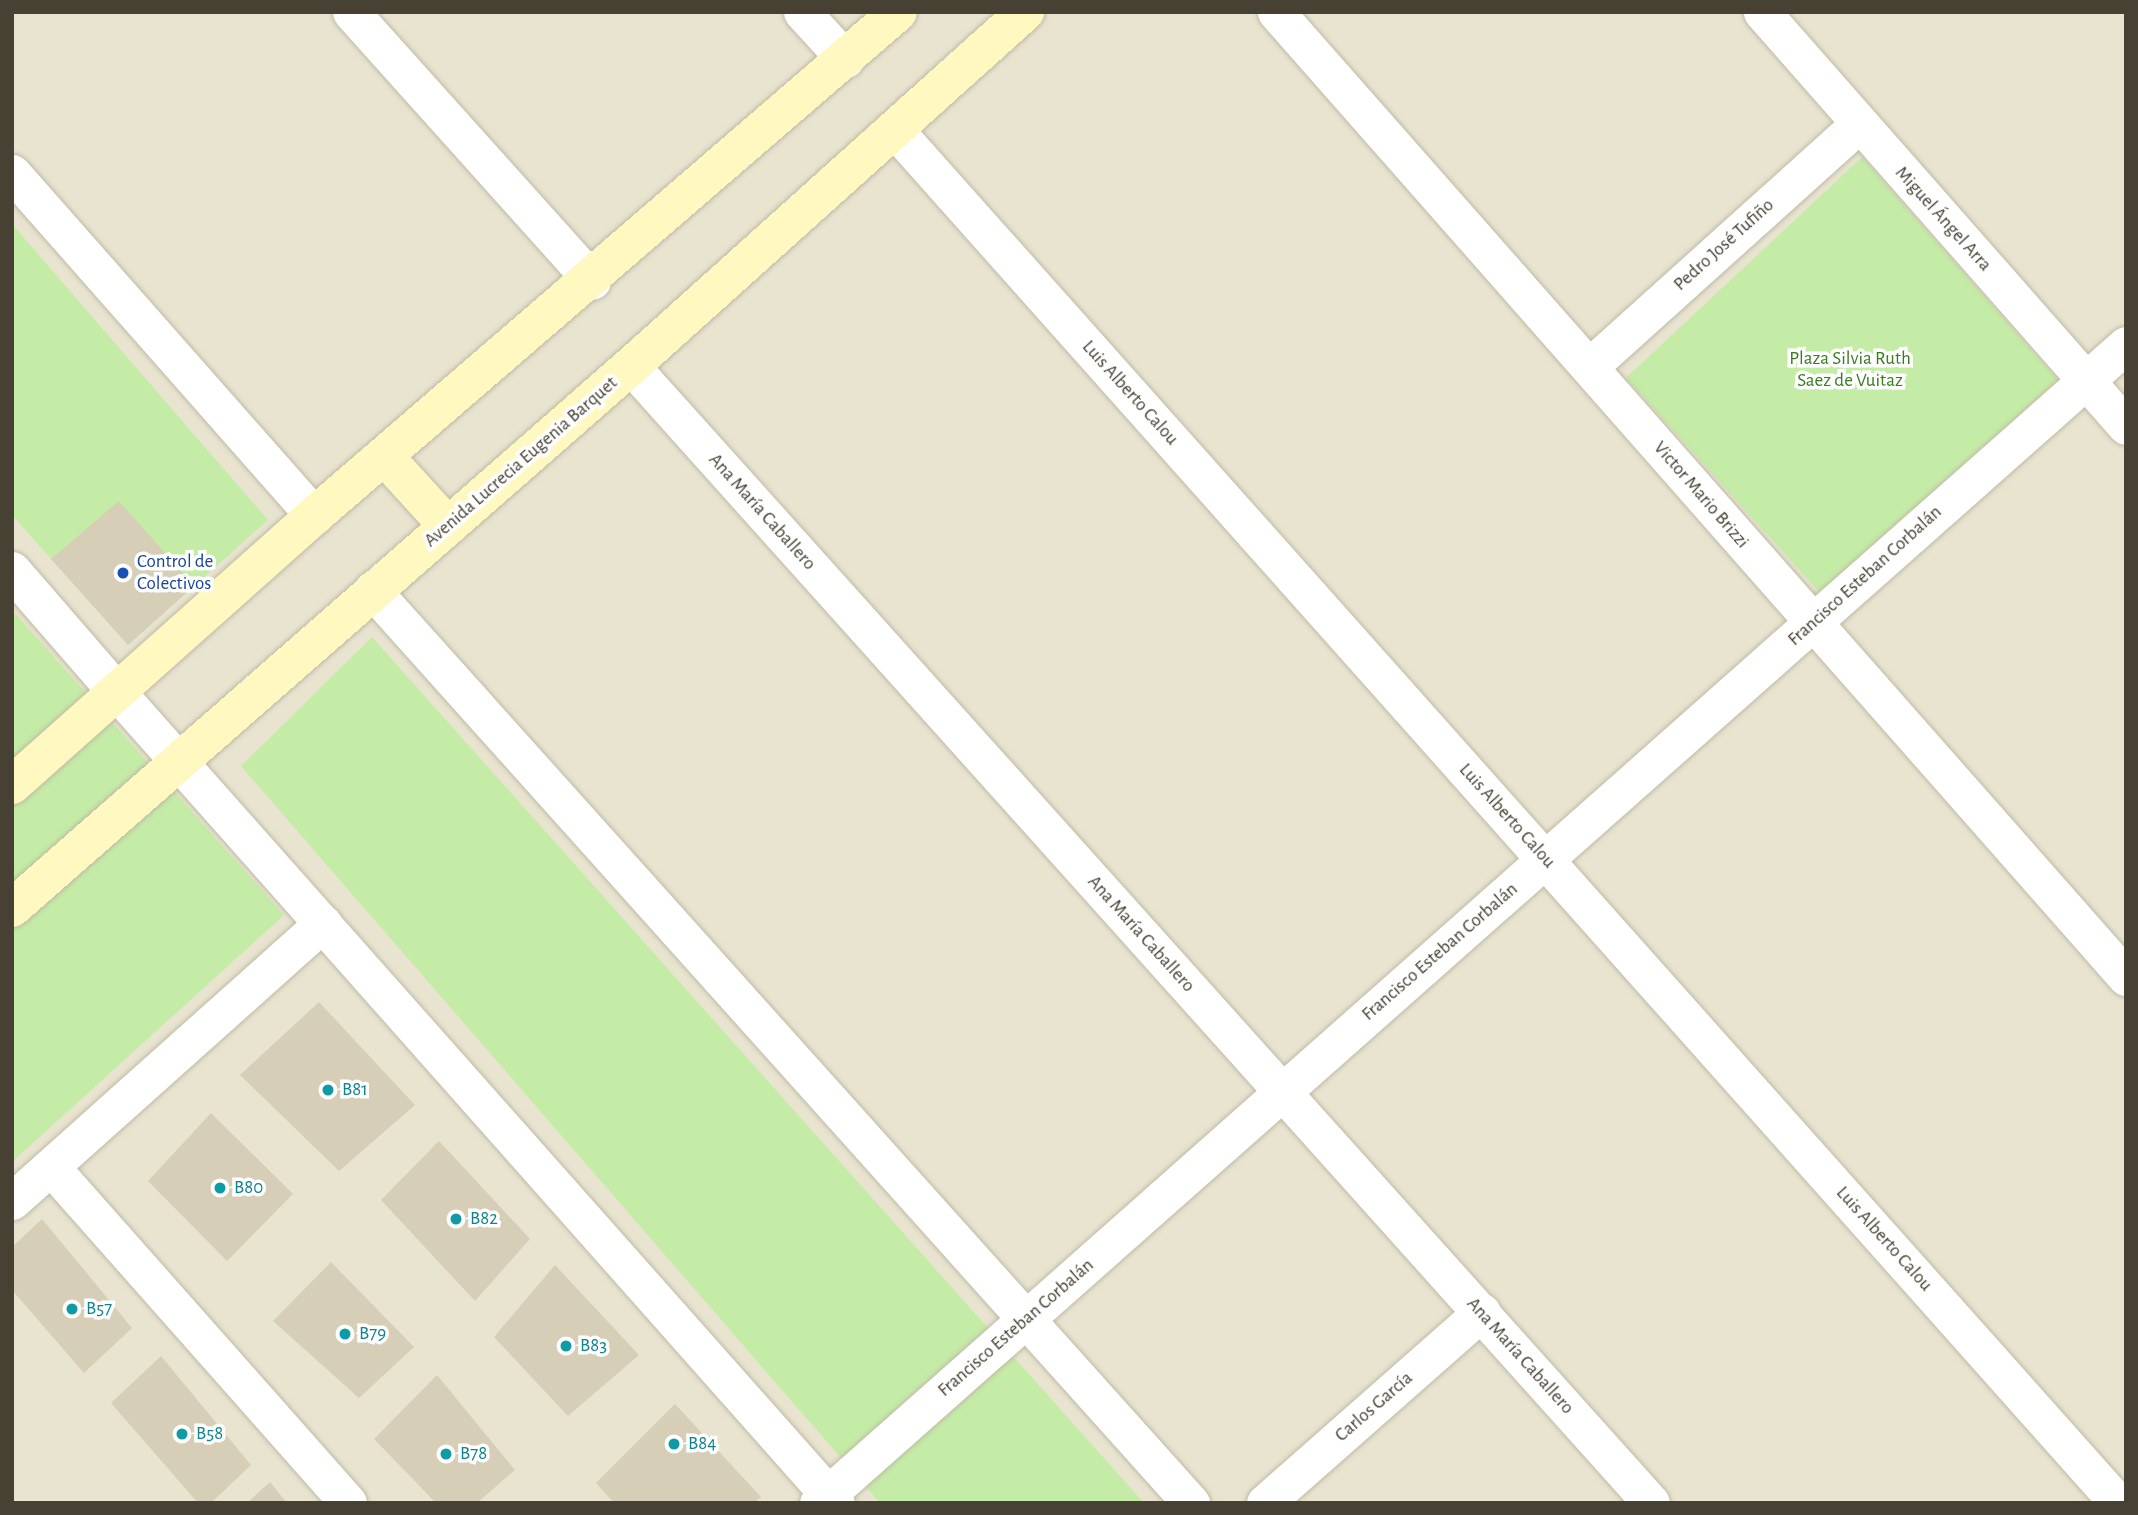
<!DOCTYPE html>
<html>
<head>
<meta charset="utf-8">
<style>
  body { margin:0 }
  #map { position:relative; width:2138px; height:1515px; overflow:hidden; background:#f3f1e3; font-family:"Alegreya Sans",sans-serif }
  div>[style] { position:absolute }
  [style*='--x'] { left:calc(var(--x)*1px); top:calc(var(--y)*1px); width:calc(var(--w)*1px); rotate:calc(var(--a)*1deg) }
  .residential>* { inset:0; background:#e8e4d0 }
  .green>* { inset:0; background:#c4eca7 }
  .building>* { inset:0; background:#d6ceb7 }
  .roads { filter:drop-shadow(0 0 2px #c0baa5) drop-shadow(0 0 2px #c0baa5) }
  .minor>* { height:37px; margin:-18.5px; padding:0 18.5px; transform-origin:18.5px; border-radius:18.5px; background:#fff }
  .tertiary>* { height:38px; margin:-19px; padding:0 19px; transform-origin:19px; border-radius:19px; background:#fff }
  .secondary>* { height:38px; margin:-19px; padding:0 19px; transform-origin:19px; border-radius:19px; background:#fff8c1 }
  .dots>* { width:19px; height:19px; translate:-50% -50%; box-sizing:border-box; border:4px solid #fff; border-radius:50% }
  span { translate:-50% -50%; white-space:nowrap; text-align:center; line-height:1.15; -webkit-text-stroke:7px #fff; paint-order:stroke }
  .street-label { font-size:19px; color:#464133 }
  .park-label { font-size:19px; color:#377c21 }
  .transit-label { font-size:19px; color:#164399 }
  .left { translate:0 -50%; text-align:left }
  .culture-label { font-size:19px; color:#0d838f }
  .frame { position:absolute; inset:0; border:14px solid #464133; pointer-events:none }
</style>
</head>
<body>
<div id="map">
  <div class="residential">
    <i style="clip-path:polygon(12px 12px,2126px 12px,2126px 1503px,12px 1503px)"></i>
  </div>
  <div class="green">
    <i style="clip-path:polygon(1862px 157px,2058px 380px,1821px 594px,1626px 378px)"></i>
    <i style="clip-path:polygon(12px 224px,268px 520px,128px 645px,12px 515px)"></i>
    <i style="clip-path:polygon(12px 610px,284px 915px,12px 1162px)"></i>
    <i style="clip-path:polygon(372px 637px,1144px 1503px,880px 1503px,241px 766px)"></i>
  </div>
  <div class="building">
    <i style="clip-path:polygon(119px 501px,194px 586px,128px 645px,51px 559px)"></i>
    <i style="clip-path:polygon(319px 1002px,415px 1105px,339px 1171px,240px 1075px)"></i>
    <i style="clip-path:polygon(211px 1113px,293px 1194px,227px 1261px,148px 1181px)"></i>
    <i style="clip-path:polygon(439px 1141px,530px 1239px,475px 1301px,381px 1200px)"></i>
    <i style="clip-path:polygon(42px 1219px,132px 1328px,84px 1373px,12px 1290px,12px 1247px)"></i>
    <i style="clip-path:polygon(331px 1262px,414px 1347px,359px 1398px,273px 1321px)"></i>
    <i style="clip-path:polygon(555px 1265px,639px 1355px,568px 1416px,494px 1337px)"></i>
    <i style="clip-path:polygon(161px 1356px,251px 1465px,211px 1503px,198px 1503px,111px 1403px)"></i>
    <i style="clip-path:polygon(437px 1375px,515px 1470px,477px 1503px,436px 1503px,374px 1439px)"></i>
    <i style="clip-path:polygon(675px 1404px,761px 1497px,754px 1503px,614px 1503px,596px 1483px)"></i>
    <i style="clip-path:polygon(270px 1482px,287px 1503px,247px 1503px)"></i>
  </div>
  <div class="roads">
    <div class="minor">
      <i style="--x:351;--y:12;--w:361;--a:48.1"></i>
      <i style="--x:802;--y:12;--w:64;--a:47.5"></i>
      <i style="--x:1276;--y:12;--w:1286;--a:48.63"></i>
      <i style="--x:1762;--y:12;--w:551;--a:48.68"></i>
      <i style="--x:895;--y:130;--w:1839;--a:48.31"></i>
      <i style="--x:12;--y:173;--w:457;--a:48.6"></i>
      <i style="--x:631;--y:366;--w:1527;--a:48.1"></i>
      <i style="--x:1589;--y:367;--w:363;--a:-42"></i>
      <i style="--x:372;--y:590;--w:1227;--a:48.11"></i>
      <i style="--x:116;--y:691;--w:1085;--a:48.44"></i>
      <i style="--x:51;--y:1167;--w:448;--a:48.5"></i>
      <i style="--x:12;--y:1201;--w:417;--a:-41.8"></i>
      <i style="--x:818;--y:1503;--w:1747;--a:-41.52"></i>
      <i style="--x:1265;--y:1503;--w:289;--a:-41.4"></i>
    </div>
    <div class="tertiary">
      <i style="--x:12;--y:571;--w:159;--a:49.1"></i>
    </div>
    <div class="secondary">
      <i style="--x:384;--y:456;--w:95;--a:47.6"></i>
      <i style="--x:12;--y:785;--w:404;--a:-41.7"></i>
      <i style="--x:314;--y:516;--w:771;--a:-40.79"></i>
      <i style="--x:12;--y:908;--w:823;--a:-41.21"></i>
      <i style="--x:631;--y:366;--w:530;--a:-41.94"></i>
    </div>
  </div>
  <div class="dots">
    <i style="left:123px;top:573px;background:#1a4fb4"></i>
    <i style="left:328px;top:1090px;background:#0f9aa8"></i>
    <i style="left:220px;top:1188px;background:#0f9aa8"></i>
    <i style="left:456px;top:1219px;background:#0f9aa8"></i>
    <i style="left:72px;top:1309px;background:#0f9aa8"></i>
    <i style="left:345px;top:1334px;background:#0f9aa8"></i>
    <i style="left:566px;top:1346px;background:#0f9aa8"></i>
    <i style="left:182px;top:1434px;background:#0f9aa8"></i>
    <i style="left:674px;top:1444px;background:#0f9aa8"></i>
    <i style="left:446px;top:1454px;background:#0f9aa8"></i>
  </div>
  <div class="street-label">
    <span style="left:1943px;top:219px;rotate:48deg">Miguel Ángel Arra</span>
    <span style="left:1724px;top:245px;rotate:-42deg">Pedro José Tufiño</span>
    <span style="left:1130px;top:393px;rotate:48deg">Luis Alberto Calou</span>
    <span style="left:521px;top:462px;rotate:-41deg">Avenida Lucrecia Eugenia Barquet</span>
    <span style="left:1701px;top:495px;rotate:49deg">Victor Mario Brizzi</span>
    <span style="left:762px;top:512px;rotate:48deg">Ana María Caballero</span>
    <span style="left:1865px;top:576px;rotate:-42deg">Francisco Esteban Corbalán</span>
    <span style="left:1507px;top:816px;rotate:48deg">Luis Alberto Calou</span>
    <span style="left:1141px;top:934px;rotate:48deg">Ana María Caballero</span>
    <span style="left:1440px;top:952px;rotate:-41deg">Francisco Esteban Corbalán</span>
    <span style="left:1884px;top:1239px;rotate:48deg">Luis Alberto Calou</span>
    <span style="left:1016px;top:1328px;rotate:-41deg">Francisco Esteban Corbalán</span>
    <span style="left:1520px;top:1356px;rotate:48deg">Ana María Caballero</span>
    <span style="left:1374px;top:1407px;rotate:-41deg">Carlos García</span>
  </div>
  <div class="park-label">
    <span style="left:1850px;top:370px">Plaza Silvia Ruth<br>Saez de Vuitaz</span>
  </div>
  <div class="transit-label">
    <span class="left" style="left:137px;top:573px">Control de<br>Colectivos</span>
  </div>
  <div class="culture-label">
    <span class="left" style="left:342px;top:1090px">B81</span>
    <span class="left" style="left:234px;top:1188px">B80</span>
    <span class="left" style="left:470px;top:1219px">B82</span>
    <span class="left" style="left:86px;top:1309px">B57</span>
    <span class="left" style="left:359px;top:1334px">B79</span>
    <span class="left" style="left:580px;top:1346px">B83</span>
    <span class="left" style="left:196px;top:1434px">B58</span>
    <span class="left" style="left:688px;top:1444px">B84</span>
    <span class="left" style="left:460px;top:1454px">B78</span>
  </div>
  <div class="frame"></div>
</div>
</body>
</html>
